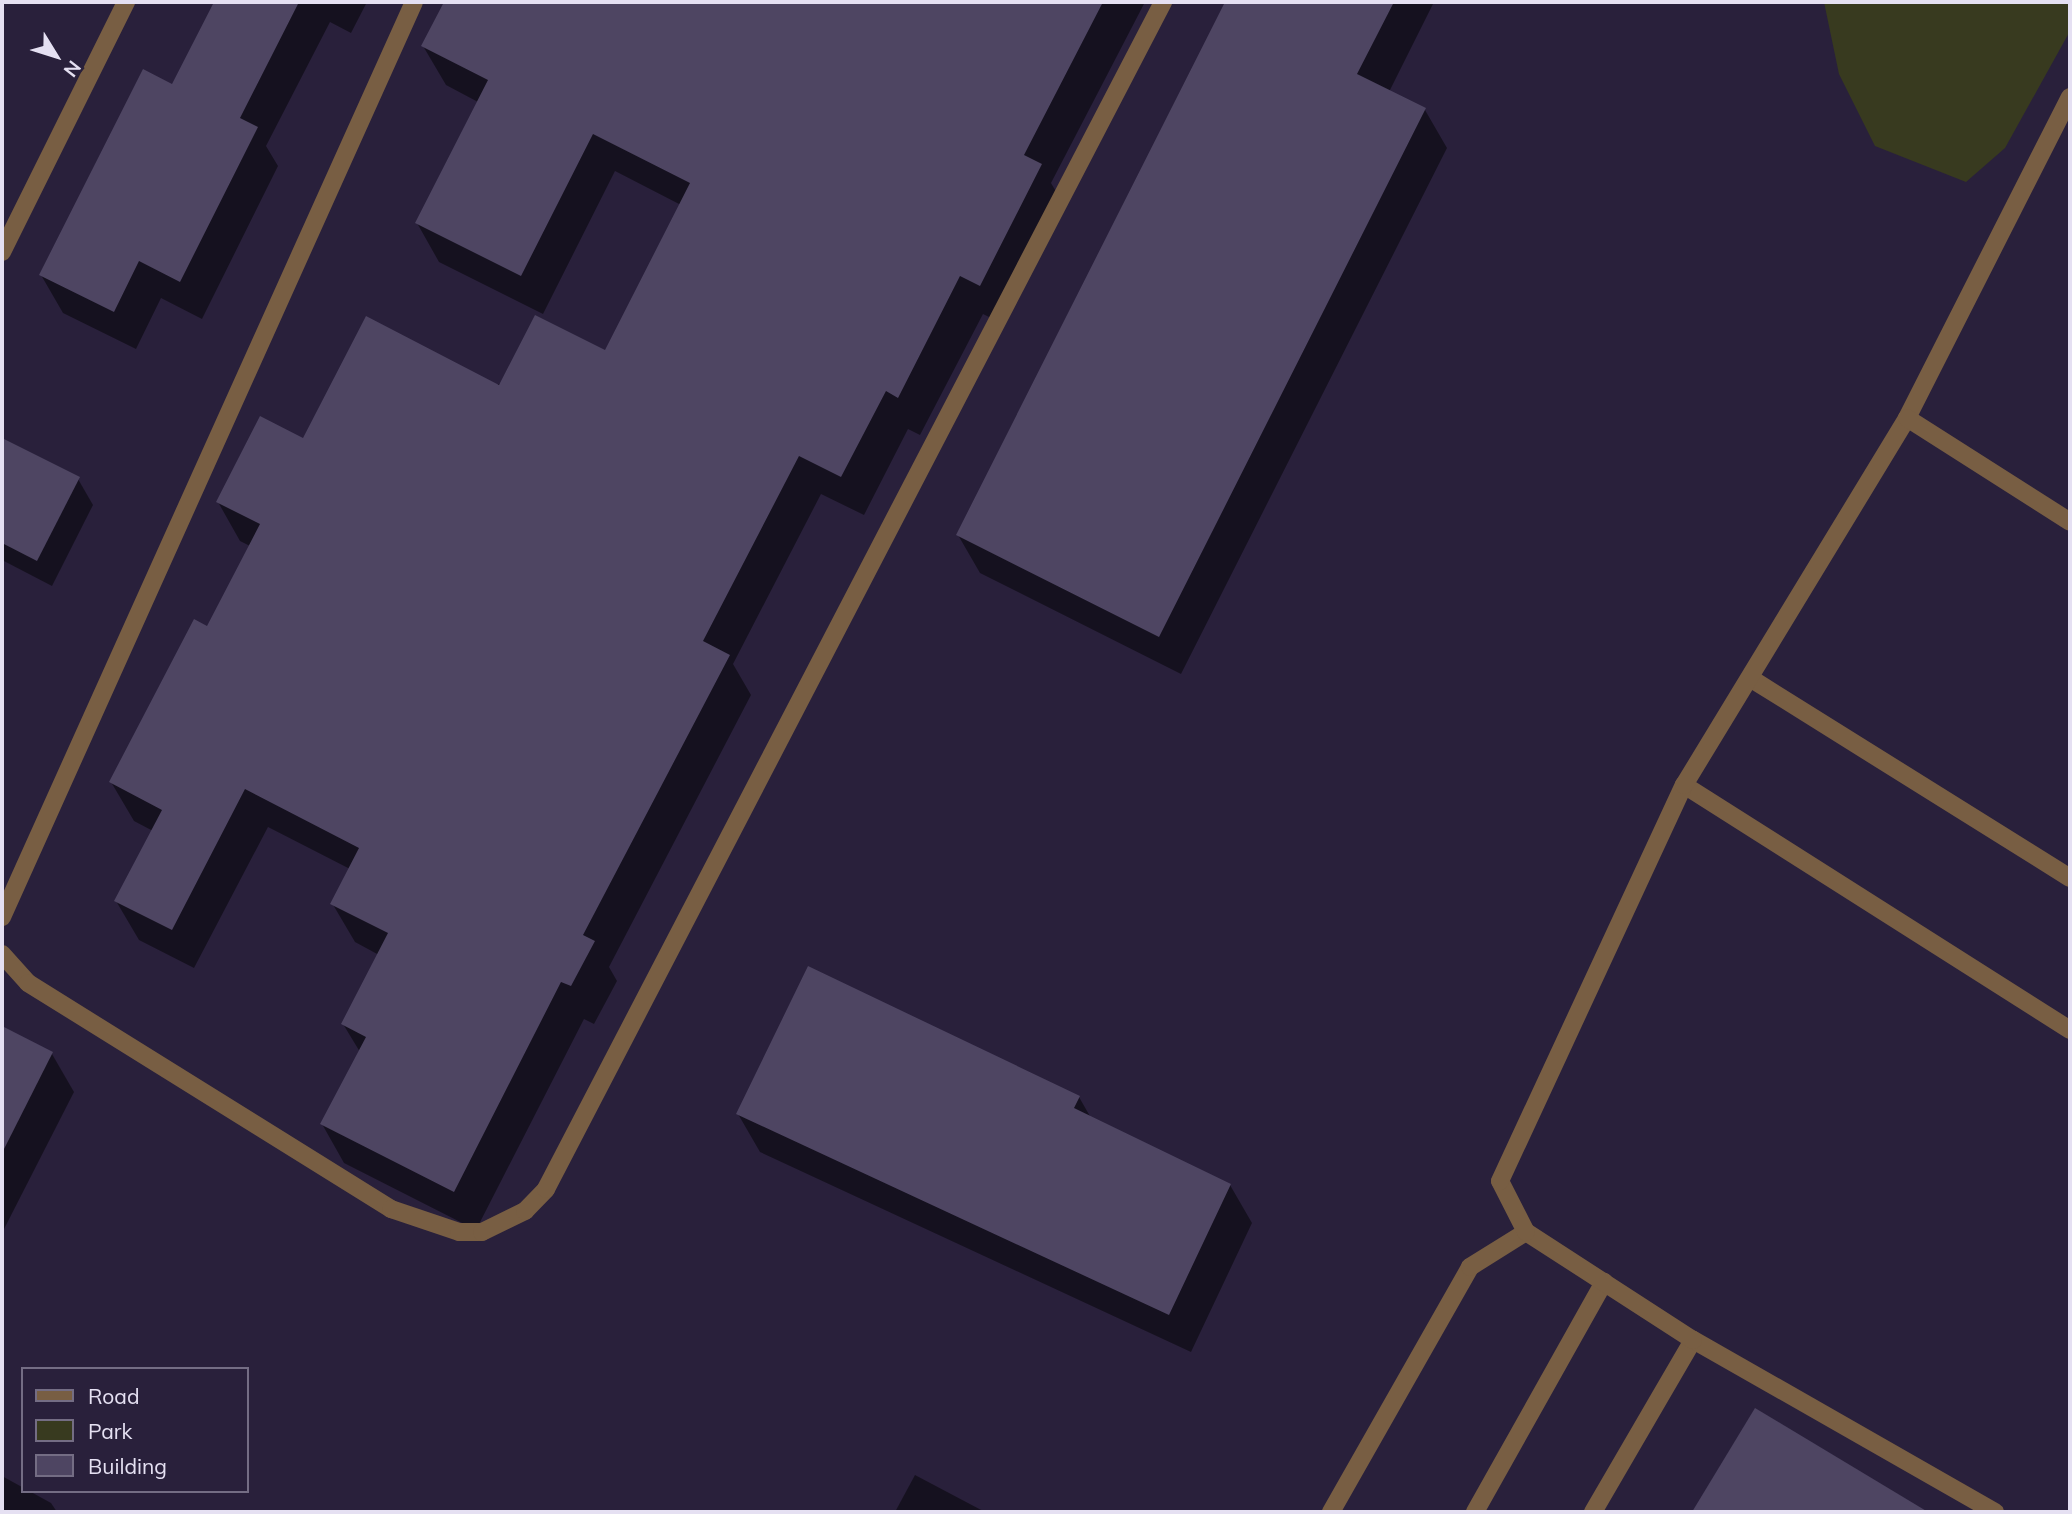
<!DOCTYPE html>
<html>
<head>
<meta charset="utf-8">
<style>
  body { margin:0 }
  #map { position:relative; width:2072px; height:1514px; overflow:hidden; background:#29203b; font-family:Mulish,sans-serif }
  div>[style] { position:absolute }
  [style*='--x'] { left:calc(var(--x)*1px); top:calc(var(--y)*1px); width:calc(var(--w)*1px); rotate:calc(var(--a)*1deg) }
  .green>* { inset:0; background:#383a1f }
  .shadow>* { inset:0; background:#0007 }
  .building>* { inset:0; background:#4e4562 }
  .minor>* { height:18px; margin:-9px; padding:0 9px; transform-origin:9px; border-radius:9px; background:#785e43 }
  span { translate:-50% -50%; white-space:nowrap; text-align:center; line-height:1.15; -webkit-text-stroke:5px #29203b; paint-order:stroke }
  .frame { position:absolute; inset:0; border:4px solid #e5e0f2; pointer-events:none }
  .legend { position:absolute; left:21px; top:1367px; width:228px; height:126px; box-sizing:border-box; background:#29203b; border:2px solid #746d84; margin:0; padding:9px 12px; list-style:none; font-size:21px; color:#e5e0f2 }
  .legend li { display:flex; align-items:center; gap:14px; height:35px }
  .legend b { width:35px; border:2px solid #746d84 }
  .north { position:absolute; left:21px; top:21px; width:70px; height:70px; -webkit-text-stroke:5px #29203b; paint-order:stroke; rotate:128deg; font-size:19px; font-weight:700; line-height:28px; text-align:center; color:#e5e0f2 }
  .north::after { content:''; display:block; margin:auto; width:24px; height:32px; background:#e5e0f2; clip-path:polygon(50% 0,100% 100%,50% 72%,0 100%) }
</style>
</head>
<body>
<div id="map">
  <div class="green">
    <i style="clip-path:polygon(1824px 2px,2070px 2px,2070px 31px,2005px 148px,1966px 182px,1875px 146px,1839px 74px)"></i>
  </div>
  <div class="shadow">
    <i style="clip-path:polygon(216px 2px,367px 2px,351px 33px,330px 22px,266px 146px,278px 166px,202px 319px,161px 298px,136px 349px,63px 313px,41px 275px,172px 86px)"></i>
    <i style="clip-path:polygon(446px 2px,1145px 2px,1051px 183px,1064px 205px,1003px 324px,983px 314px,920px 435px,908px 429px,864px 515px,821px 494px,733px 664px,751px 695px,609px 967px,617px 981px,594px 1024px,584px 1019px,476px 1230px,344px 1163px,322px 1124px,360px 1052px,343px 1024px,379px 955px,355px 942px,332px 903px,350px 869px,268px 827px,194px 968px,139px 940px,116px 901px,153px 831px,134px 821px,111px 782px,208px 628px,250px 546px,240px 541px,218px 502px,304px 440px,606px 353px,681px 205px,615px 171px,543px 314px,439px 262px,417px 223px,478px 102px,446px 85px,423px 46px)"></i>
    <i style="clip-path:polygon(1227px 2px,1434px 2px,1389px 92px,1425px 110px,1447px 148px,1181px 674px,980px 573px,958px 535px)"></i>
    <i style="clip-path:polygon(2px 440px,78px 479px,93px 505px,52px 586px,2px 560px)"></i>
    <i style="clip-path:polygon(2px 1028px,52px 1054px,74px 1092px,2px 1233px)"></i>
    <i style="clip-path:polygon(1079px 1097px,1091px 1118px,1230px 1185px,1252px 1223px,1191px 1352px,760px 1152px,738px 1114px)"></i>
    <i style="clip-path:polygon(1756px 1410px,1924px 1512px,1694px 1512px)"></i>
    <i style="clip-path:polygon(915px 1475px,985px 1512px,895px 1512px)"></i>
    <i style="clip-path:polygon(2px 1476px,51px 1503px,57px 1512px,2px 1512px)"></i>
  </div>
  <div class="building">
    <i style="clip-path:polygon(214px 2px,299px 2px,240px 118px,258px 127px,180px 282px,139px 261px,114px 312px,39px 275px,143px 69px,172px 84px)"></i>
    <i style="clip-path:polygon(444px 2px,1103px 2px,1024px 155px,1042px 164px,980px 286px,960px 276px,898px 398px,886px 391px,841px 477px,799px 456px,703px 641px,730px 655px,583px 935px,595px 941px,571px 986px,561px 982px,454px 1192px,320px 1124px,366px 1037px,341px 1024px,388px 933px,330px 904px,359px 848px,245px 789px,172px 930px,114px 901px,162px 810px,109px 782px,194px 619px,207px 626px,260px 524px,216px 502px,260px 416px,303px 438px,366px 316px,499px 385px,535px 315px,605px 350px,690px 183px,593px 134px,521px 276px,415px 223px,488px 80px,421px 46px)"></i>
    <i style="clip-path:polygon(1225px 2px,1394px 2px,1357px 74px,1426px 108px,1159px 637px,956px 535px)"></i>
    <i style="clip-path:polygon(2px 438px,80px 477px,37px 561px,2px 543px)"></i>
    <i style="clip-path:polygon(808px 966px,1080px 1096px,1074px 1108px,1231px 1184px,1169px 1315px,736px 1114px)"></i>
    <i style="clip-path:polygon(2px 1026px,53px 1052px,2px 1153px)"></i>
    <i style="clip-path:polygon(1755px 1408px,1928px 1512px,1692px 1512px)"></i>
  </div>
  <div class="minor">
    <i style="--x:2;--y:252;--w:279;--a:-63.6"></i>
    <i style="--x:1907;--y:418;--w:360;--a:-63.1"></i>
    <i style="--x:1750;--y:678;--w:377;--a:32"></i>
    <i style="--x:1684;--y:785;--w:457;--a:32.4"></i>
    <i style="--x:2;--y:917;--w:1003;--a:-65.76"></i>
    <i style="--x:2;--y:954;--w:39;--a:48"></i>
    <i style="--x:28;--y:983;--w:428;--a:31.9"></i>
    <i style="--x:391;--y:1209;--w:72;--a:18.7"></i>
    <i style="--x:459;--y:1232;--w:23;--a:0"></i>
    <i style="--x:482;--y:1232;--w:48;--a:-26"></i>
    <i style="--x:525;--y:1211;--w:30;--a:-46"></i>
    <i style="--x:546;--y:1189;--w:1338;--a:-62.53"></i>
    <i style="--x:1331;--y:1512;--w:282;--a:-60.4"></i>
    <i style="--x:1470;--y:1267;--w:66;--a:-32"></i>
    <i style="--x:1475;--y:1512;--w:264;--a:-60.7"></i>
    <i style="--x:1593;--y:1512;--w:199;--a:-59.8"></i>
    <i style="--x:1995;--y:1512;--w:348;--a:-150.3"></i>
    <i style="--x:1693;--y:1340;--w:199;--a:-147.1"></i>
    <i style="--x:1526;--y:1232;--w:57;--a:-117"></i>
    <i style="--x:1500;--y:1181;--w:437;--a:-65.1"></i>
    <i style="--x:1684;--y:785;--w:429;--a:-58.7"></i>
    <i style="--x:1907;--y:418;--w:193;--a:32.5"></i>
  </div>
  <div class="frame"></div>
  <ul class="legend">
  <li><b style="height:9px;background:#785e43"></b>Road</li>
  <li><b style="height:19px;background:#383a1f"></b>Park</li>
  <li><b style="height:19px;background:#4e4562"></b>Building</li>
  </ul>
  <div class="north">N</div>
</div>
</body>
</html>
